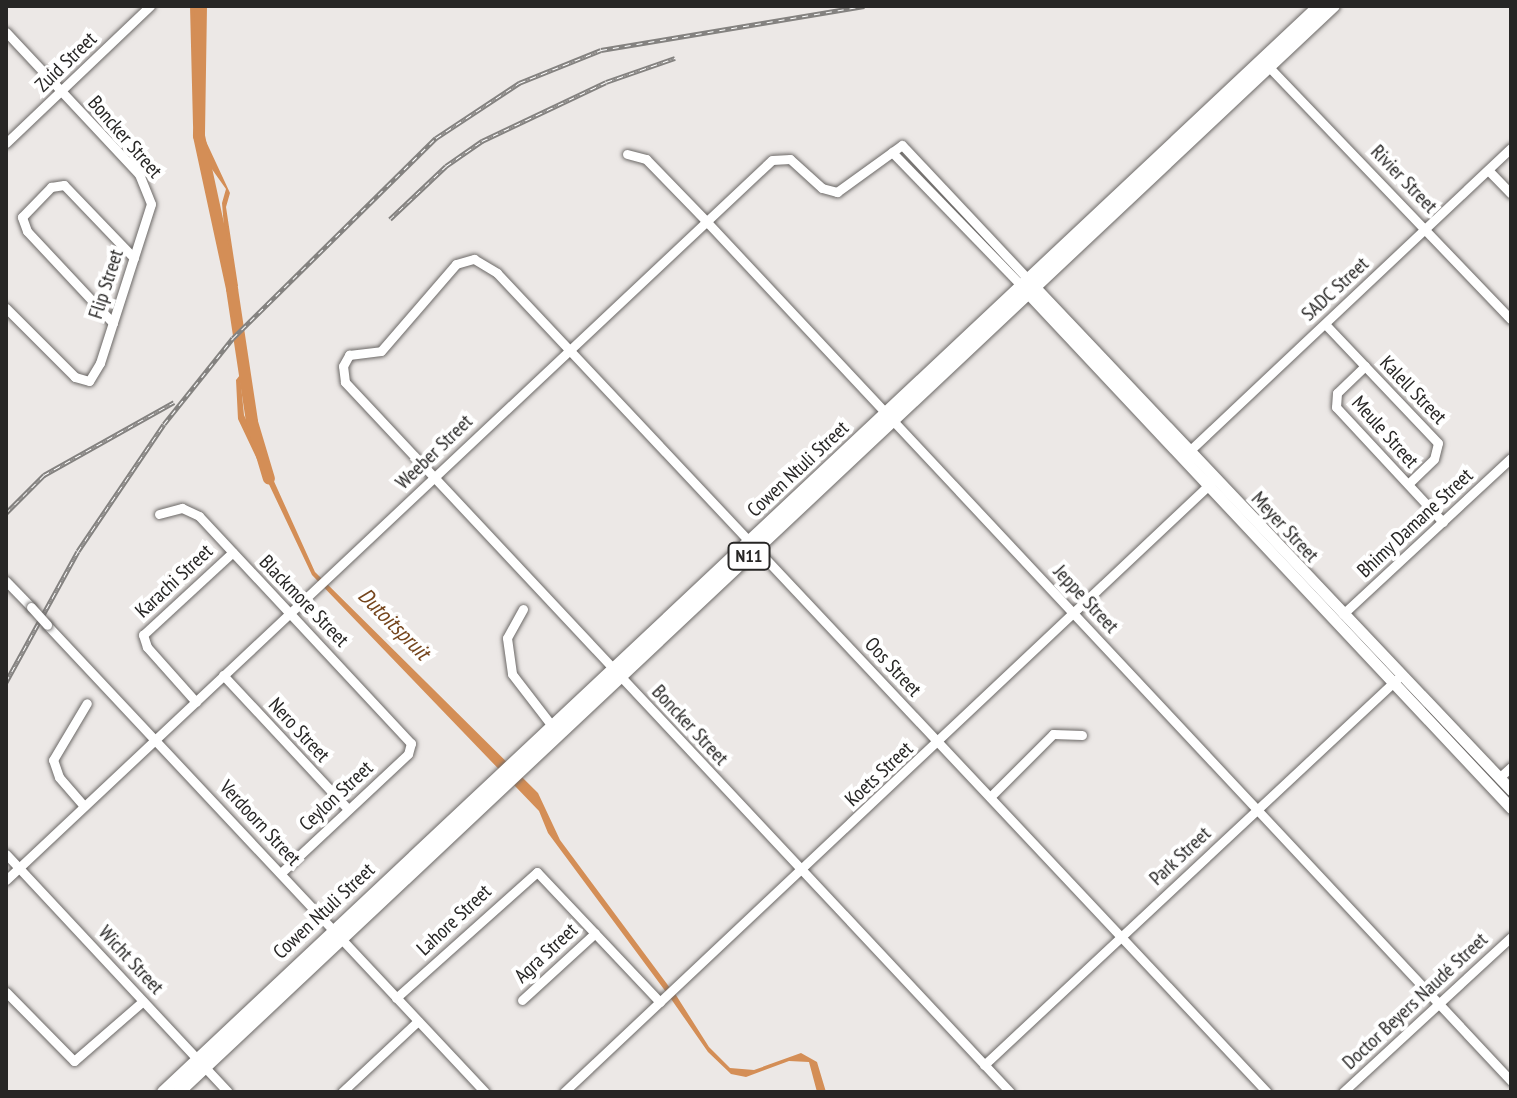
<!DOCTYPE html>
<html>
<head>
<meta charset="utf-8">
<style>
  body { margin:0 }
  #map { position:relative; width:1517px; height:1098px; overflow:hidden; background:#ece8e6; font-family:"PT Sans Narrow",sans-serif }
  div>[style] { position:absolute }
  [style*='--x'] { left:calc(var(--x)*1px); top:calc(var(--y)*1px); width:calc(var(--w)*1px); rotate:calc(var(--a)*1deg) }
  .water>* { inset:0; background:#d48e56 }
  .river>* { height:12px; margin:-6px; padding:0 6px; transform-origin:6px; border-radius:6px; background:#d48e56 }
  .roads { filter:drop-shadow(0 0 2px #6b6866) drop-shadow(0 0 2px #6b6866) }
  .minor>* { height:9px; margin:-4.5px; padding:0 4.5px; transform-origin:4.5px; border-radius:4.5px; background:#fff }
  .major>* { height:11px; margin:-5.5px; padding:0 5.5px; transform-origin:5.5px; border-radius:5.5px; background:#fff }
  .highway>* { height:12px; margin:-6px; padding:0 6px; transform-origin:6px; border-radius:6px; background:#fff }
  .rail>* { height:5px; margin-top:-2.5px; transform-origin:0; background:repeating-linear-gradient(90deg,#fff 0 6px,#848280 0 12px); box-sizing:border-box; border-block:2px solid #848280 }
  .bridges { filter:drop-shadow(0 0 2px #6b6866) drop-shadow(0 0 2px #6b6866) }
  .minor-bridge>* { height:9px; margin:-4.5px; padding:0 4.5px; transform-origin:4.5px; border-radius:4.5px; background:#fff }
  span { translate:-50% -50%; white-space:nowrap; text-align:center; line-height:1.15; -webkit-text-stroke:8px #fff; paint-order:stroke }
  .shield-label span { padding:2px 6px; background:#fff; border:2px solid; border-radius:6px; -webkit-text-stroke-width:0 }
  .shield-label { font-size:18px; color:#272625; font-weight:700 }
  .street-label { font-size:20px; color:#272625 }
  .water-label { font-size:22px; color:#75451c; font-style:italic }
  .frame { position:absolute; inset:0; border:8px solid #272625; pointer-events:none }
</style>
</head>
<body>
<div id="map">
  <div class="water">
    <i style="clip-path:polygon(190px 6px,197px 6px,197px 122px,230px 193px,226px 207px,238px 286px,229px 288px,222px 203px,226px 189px,209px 165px,193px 125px)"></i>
    <i style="clip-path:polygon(240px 375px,244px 415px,315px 572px,538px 793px,560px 840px,670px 988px,666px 992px,548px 833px,539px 811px,312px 575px,238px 419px,236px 380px)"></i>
    <i style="clip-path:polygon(674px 992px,709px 1047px,730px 1068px,754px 1070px,801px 1053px,817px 1062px,826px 1092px,817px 1092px,809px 1062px,789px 1061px,746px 1077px,731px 1074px,708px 1052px,669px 996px)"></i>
  </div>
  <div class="river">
    <i style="--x:201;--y:6;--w:130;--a:90.9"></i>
    <i style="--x:199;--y:136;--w:157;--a:77.8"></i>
    <i style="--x:232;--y:289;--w:134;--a:81.4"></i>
    <i style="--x:252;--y:422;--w:59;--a:73.4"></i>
  </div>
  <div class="roads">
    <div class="minor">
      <i style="--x:6;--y:32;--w:195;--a:46.9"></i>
      <i style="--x:139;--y:174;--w:32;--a:68"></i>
      <i style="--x:151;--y:204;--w:167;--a:107.8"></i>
      <i style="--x:100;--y:363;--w:21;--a:121"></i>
      <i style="--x:89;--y:381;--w:15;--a:-164"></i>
      <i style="--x:75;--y:377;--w:98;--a:-135"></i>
      <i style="--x:1267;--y:65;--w:352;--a:46.2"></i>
      <i style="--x:6;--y:143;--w:199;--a:-43.6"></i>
      <i style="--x:892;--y:152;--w:185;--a:45.9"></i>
      <i style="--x:627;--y:154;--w:20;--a:15"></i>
      <i style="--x:646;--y:159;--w:88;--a:45.9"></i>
      <i style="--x:707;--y:222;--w:1177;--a:46.89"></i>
      <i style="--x:1488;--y:170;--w:33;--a:46"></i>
      <i style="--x:113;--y:323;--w:126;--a:-133.1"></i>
      <i style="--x:27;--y:231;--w:15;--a:-110"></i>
      <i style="--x:22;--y:217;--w:42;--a:-46"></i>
      <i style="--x:51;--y:187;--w:13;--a:-9"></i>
      <i style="--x:64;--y:185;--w:101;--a:46.2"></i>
      <i style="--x:1325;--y:324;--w:164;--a:46.5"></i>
      <i style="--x:1438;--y:443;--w:16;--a:104"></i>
      <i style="--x:1434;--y:459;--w:36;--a:136"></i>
      <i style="--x:1365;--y:366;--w:39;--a:136"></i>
      <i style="--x:1337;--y:393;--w:14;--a:94"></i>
      <i style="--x:1336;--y:407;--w:157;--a:47.1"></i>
      <i style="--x:1185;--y:455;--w:448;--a:-43.3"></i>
      <i style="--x:159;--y:514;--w:24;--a:-15"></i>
      <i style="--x:182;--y:508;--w:19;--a:25"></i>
      <i style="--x:199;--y:516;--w:311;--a:47"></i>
      <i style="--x:411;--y:743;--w:11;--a:105"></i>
      <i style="--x:408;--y:754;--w:174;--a:136.9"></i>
      <i style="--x:6;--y:581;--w:36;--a:46"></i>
      <i style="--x:523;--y:609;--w:33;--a:119"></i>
      <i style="--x:507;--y:638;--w:36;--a:82"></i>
      <i style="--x:512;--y:674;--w:66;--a:52.4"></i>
      <i style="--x:1343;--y:614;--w:229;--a:-42.9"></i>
      <i style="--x:47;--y:625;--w:640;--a:46.84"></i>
      <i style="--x:223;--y:675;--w:183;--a:47"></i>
      <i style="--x:196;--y:702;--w:74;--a:-131.7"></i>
      <i style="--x:147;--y:647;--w:13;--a:-108"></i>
      <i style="--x:143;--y:635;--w:122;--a:-42.7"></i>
      <i style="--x:1500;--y:777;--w:15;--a:-42"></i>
      <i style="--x:990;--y:797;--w:89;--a:-45"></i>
      <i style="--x:1053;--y:734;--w:29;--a:2"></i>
      <i style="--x:84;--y:806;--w:38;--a:-131"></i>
      <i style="--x:59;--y:777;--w:18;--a:-109"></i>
      <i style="--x:53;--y:760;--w:66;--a:-59.2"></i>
      <i style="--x:6;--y:854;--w:325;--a:47"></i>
      <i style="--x:6;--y:880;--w:1051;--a:-43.23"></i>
      <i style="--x:772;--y:160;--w:18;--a:-3"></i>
      <i style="--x:790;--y:159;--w:43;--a:42.2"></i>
      <i style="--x:822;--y:188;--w:16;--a:15"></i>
      <i style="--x:837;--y:192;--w:80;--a:-35.9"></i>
      <i style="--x:902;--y:145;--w:184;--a:46.8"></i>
      <i style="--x:6;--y:992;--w:97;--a:45.4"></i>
      <i style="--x:74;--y:1061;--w:91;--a:-41"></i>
      <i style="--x:396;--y:998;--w:189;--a:-41.8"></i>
      <i style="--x:537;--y:872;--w:179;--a:46.6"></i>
      <i style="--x:522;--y:1000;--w:99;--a:-42.5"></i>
      <i style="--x:984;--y:1065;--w:565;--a:-43.06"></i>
      <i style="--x:342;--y:1092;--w:104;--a:-43.1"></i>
      <i style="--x:564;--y:1092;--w:889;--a:-43.27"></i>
      <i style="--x:1010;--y:1092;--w:973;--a:-133.13"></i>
      <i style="--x:345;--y:382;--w:16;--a:-97"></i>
      <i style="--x:343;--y:366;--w:13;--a:-61"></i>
      <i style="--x:349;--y:355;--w:32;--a:-7"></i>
      <i style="--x:381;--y:351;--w:115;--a:-49.2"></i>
      <i style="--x:456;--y:264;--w:19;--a:-16"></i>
      <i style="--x:474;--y:259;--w:27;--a:31"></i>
      <i style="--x:497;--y:273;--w:1124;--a:46.77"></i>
      <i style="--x:1343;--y:1092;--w:229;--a:-42.7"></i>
    </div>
    <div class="major">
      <i style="--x:1030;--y:282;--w:700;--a:46.56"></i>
      <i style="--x:1024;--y:289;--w:712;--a:46.82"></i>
    </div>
    <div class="highway">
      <i style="--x:163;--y:1092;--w:1586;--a:-43.21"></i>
      <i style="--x:179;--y:1092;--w:1585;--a:-43.24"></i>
    </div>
  </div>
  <div class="rail">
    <i style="--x:390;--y:219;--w:77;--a:-43.4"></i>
    <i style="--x:446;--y:166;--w:44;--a:-34.8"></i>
    <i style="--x:482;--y:141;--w:137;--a:-25.4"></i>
    <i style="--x:606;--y:82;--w:73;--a:-19.2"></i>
    <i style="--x:6;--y:513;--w:54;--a:-45"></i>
    <i style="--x:44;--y:475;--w:149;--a:-29.3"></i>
    <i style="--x:6;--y:682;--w:149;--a:-61.2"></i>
    <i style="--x:78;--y:551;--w:153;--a:-55.9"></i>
    <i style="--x:164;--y:424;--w:110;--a:-51.3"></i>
    <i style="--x:233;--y:338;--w:285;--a:-44.6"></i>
    <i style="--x:436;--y:138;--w:100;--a:-33.5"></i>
    <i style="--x:519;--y:83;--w:88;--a:-21.9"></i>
    <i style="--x:601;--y:50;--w:267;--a:-9.5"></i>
  </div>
  <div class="bridges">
    <div class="minor-bridge">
      <i style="--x:31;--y:607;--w:24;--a:48"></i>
    </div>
  </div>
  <div class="shield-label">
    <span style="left:749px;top:556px">N11</span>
  </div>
  <div class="street-label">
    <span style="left:66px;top:62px;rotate:-44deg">Zuid Street</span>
    <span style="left:125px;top:137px;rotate:49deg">Boncker Street</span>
    <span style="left:1404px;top:179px;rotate:46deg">Rivier Street</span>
    <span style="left:106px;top:284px;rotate:-72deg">Flip Street</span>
    <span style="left:1335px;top:289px;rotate:-43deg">SADC Street</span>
    <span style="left:1413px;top:390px;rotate:46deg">Kalell Street</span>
    <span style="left:1385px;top:432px;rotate:48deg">Meule Street</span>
    <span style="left:434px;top:452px;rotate:-44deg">Weeber Street</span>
    <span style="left:798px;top:469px;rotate:-43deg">Cowen Ntuli Street</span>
    <span style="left:1415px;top:523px;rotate:-43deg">Bhimy Damane Street</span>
    <span style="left:1285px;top:527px;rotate:47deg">Meyer Street</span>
    <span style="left:174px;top:581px;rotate:-43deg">Karachi Street</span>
    <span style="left:1086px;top:599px;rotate:47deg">Jeppe Street</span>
    <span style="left:304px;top:601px;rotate:46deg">Blackmore Street</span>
    <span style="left:893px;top:667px;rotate:47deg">Oos Street</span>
    <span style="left:690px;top:725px;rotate:47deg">Boncker Street</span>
    <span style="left:299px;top:730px;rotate:47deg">Nero Street</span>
    <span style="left:879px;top:774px;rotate:-43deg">Koets Street</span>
    <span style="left:336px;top:796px;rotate:-43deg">Ceylon Street</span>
    <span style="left:260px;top:823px;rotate:47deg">Verdoorn Street</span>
    <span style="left:1180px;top:856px;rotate:-43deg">Park Street</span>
    <span style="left:324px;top:911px;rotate:-43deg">Cowen Ntuli Street</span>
    <span style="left:454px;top:920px;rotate:-43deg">Lahore Street</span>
    <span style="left:546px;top:953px;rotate:-43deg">Agra Street</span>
    <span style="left:131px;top:960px;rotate:47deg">Wicht Street</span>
    <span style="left:1415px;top:1001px;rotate:-43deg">Doctor Beyers Naudé Street</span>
  </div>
  <div class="water-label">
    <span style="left:394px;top:624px;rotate:45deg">Dutoitspruit</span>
  </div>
  <div class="frame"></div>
</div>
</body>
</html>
